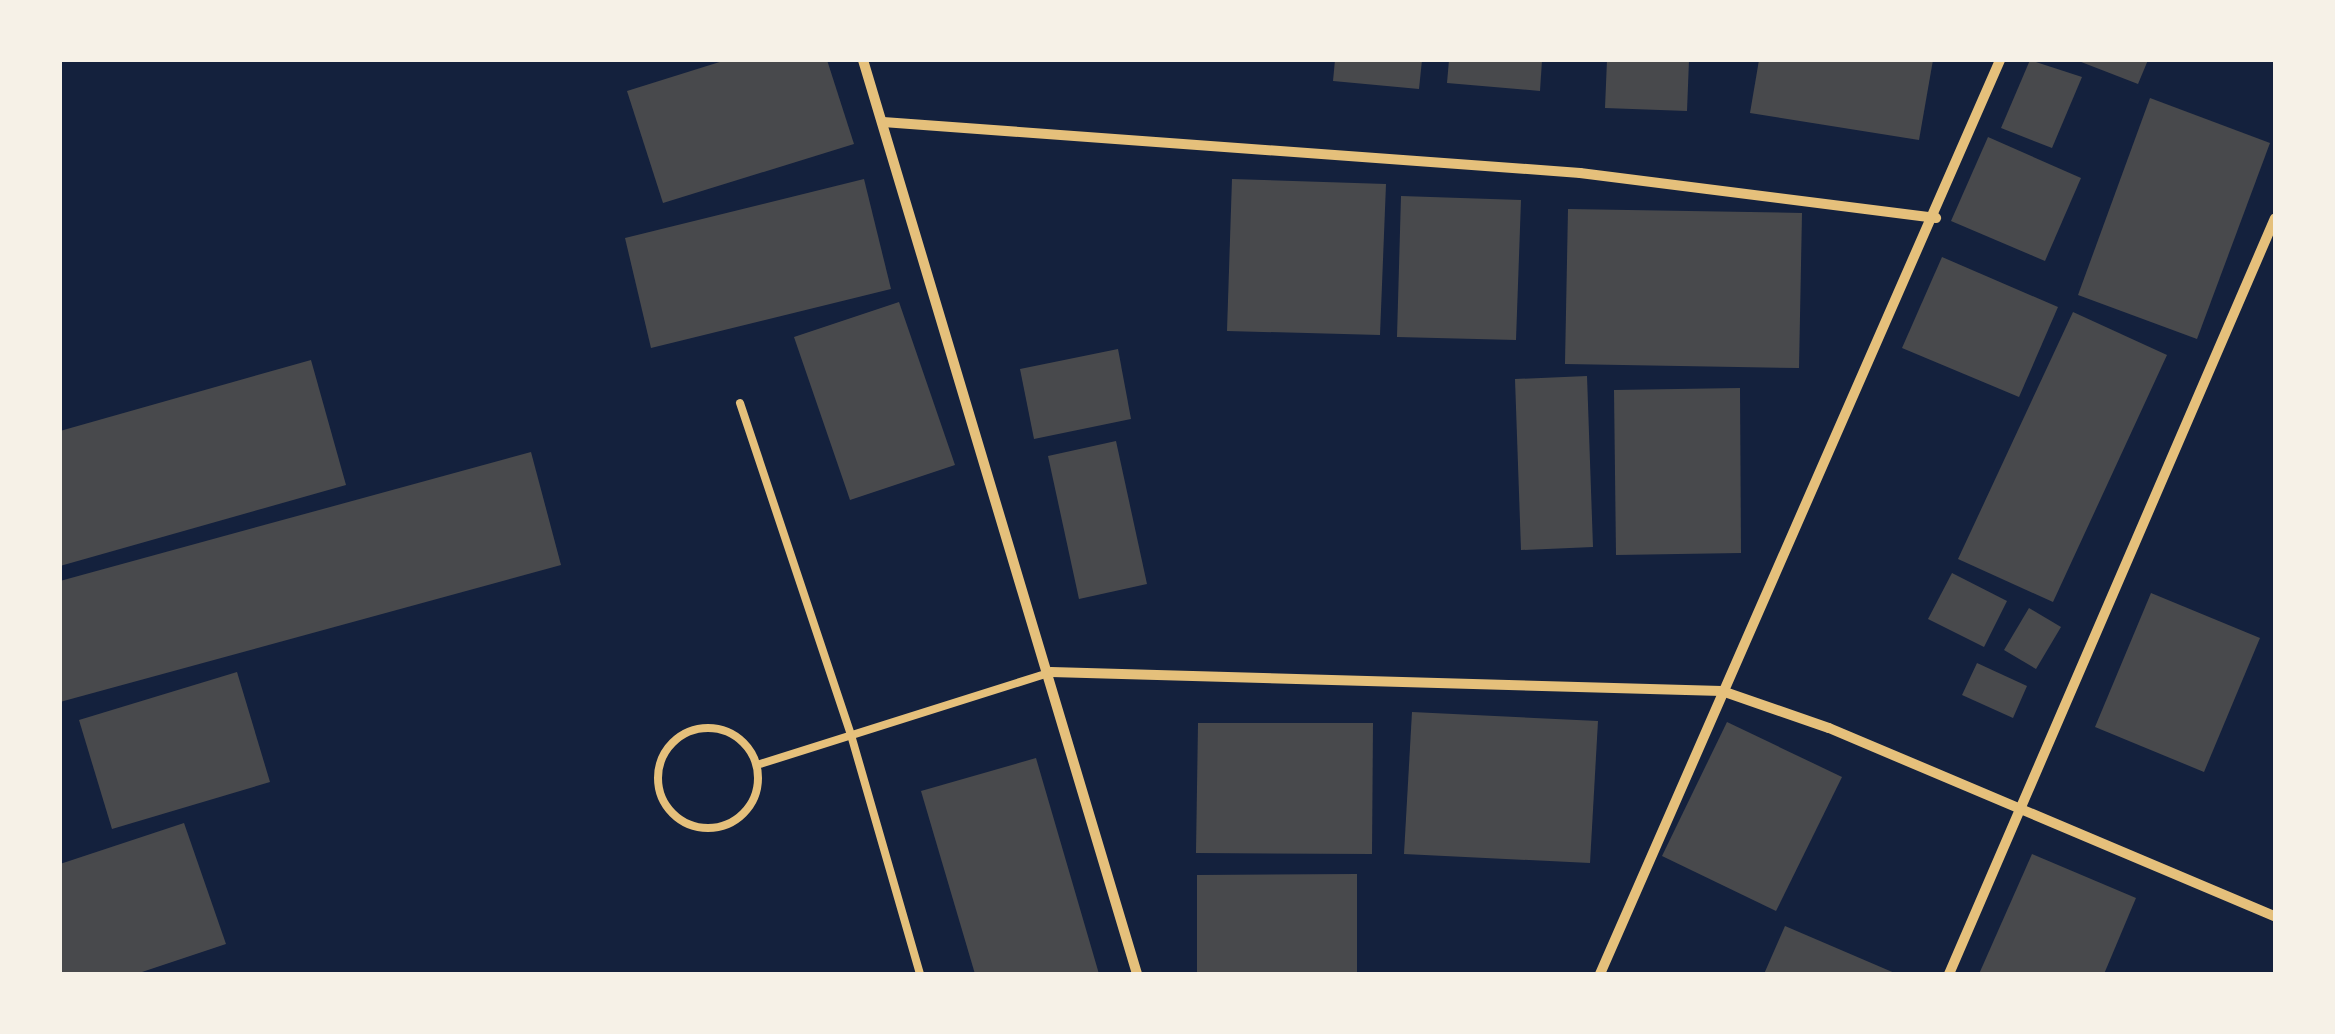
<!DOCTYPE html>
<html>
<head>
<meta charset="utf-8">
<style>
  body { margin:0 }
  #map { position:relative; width:2335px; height:1034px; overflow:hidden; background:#14213d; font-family:Rubik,sans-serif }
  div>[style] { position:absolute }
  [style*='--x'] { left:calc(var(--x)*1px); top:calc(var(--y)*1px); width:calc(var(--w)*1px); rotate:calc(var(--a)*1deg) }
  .building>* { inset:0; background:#48494c }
  .service>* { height:8px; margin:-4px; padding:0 4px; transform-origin:4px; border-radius:4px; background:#e5c07b }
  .service>.ring { margin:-4px; padding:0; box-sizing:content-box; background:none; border:8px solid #e5c07b; border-radius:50% }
  .minor>* { height:10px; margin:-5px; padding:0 5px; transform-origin:5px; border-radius:5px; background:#e5c07b }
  span { translate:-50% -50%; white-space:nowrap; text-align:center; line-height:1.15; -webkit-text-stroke:8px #f6f1e7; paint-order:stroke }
  .frame { position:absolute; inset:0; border:62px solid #f6f1e7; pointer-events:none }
</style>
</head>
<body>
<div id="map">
  <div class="building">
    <i style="clip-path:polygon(726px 60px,827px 60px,854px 144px,663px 203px,627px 91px)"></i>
    <i style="clip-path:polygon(1335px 60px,1422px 60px,1419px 89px,1333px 81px)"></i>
    <i style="clip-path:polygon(1449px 60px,1542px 60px,1540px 91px,1447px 83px)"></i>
    <i style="clip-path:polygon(1607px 60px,1689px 60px,1687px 111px,1605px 108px)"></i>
    <i style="clip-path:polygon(1759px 60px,1933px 60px,1919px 140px,1750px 113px)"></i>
    <i style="clip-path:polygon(2030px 60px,2082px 77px,2052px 148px,2001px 128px)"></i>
    <i style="clip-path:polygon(2076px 60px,2148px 60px,2138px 84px)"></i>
    <i style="clip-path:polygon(2150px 98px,2270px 143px,2197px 339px,2078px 295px)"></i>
    <i style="clip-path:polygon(1988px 137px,2081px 178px,2045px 261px,1951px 221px)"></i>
    <i style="clip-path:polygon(864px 179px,891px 289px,651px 348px,625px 238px)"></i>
    <i style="clip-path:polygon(1232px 179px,1386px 184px,1380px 335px,1227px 331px)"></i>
    <i style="clip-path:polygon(1401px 196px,1521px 200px,1516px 340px,1397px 337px)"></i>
    <i style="clip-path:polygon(1568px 209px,1802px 213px,1799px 368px,1565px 364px)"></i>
    <i style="clip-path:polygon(1942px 257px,2058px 307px,2019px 397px,1902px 348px)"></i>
    <i style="clip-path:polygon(899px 302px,955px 465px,850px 500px,794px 337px)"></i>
    <i style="clip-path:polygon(2073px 312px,2167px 355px,2053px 602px,1958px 559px)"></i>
    <i style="clip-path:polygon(1118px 349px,1131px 419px,1034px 439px,1020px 369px)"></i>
    <i style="clip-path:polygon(311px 360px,346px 485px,60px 566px,60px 431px)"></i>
    <i style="clip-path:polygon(1587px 376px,1593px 547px,1521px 550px,1515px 379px)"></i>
    <i style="clip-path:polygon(1740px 388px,1741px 553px,1616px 555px,1614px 390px)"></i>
    <i style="clip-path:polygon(1116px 441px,1147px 584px,1079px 599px,1048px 456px)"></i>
    <i style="clip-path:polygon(531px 452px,561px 565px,60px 702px,60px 581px)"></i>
    <i style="clip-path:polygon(1952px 573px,2007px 601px,1984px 647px,1928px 619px)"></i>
    <i style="clip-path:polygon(2151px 593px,2260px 638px,2204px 772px,2095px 727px)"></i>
    <i style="clip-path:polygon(2029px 608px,2061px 627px,2036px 669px,2004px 650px)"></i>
    <i style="clip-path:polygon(1977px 663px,2027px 686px,2013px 718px,1962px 695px)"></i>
    <i style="clip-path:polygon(237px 672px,270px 782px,112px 829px,79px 720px)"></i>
    <i style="clip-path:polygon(1412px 712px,1598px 721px,1590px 863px,1404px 854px)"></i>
    <i style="clip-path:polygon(1727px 722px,1842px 777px,1776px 911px,1662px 856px)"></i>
    <i style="clip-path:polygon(1198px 723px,1373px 723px,1372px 854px,1196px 853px)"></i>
    <i style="clip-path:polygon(1036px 758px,1099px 974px,975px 974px,921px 791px)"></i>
    <i style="clip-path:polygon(184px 823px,226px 944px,136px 974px,60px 974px,60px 864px)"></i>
    <i style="clip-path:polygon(2032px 854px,2136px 898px,2104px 974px,1979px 974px)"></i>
    <i style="clip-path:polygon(1357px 874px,1357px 974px,1197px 974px,1197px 875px)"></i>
    <i style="clip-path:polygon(1785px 926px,1897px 974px,1764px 974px)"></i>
  </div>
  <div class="service">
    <i style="--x:740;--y:403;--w:350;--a:71.5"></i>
    <i style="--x:851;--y:735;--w:249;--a:73.9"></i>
    <i class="ring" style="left:658px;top:728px;width:92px;height:92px"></i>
    <i style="--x:760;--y:764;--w:305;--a:-17.5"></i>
  </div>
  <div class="minor">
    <i style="--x:863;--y:60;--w:954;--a:73.31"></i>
    <i style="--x:883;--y:122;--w:699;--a:4.18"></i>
    <i style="--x:1580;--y:173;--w:359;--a:7.2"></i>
    <i style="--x:1051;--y:672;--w:671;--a:1.62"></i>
    <i style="--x:1722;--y:691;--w:113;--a:19.1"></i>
    <i style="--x:1829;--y:728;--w:484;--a:22.9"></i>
    <i style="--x:1600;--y:974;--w:998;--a:-66.36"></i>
    <i style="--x:1949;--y:974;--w:823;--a:-66.67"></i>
  </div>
  <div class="frame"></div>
</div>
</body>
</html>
